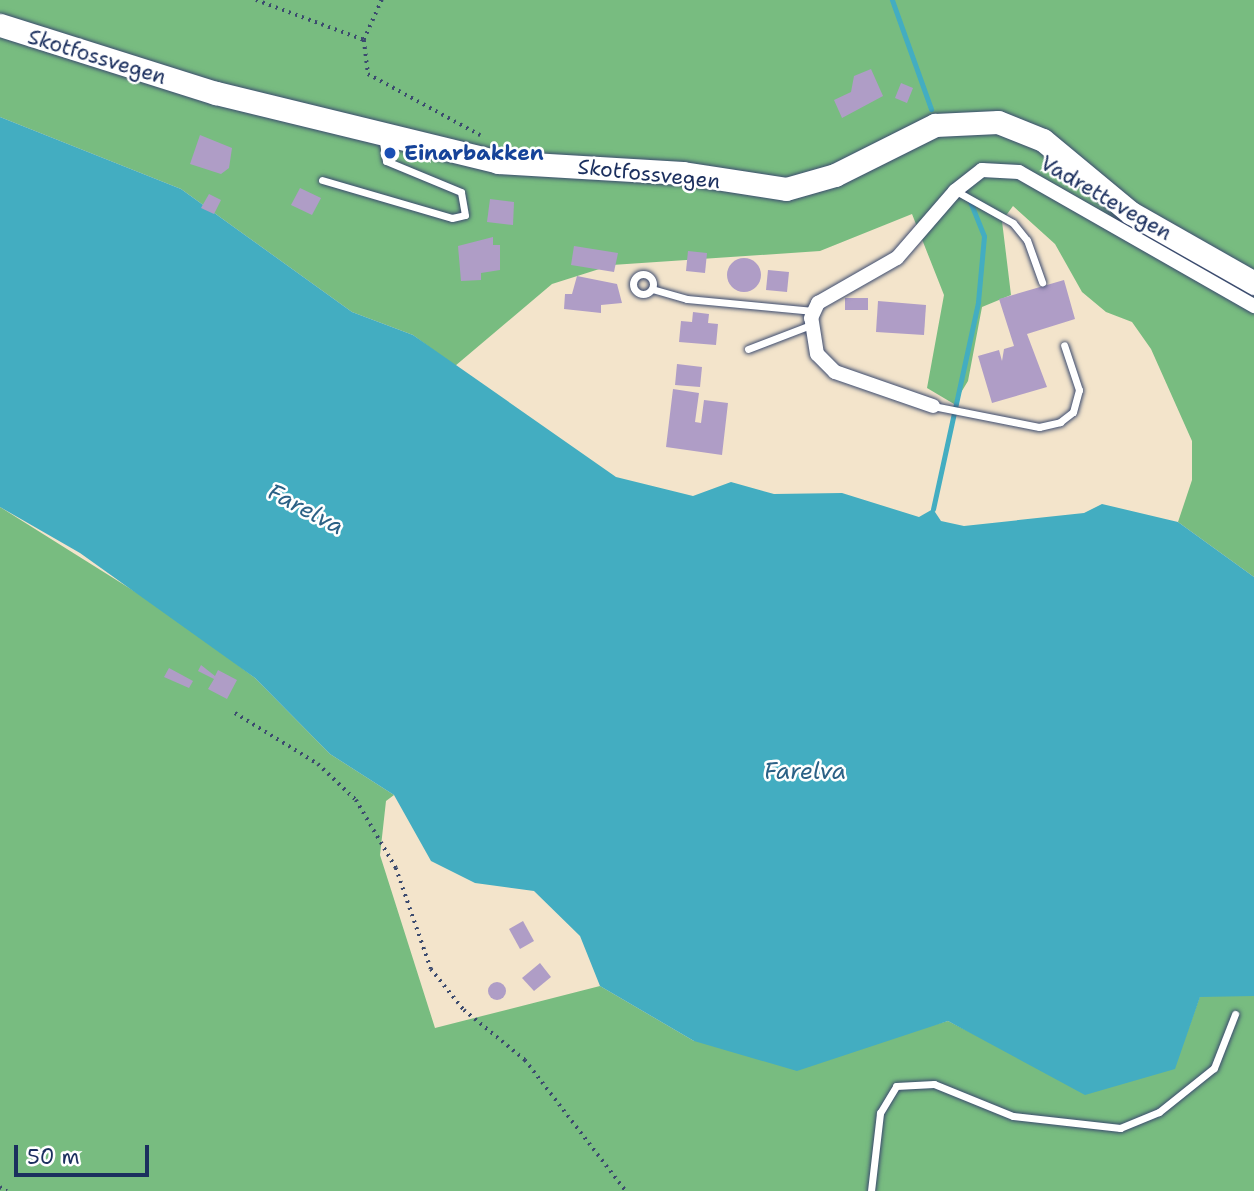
<!DOCTYPE html>
<html>
<head>
<meta charset="utf-8">
<style>
  body { margin:0 }
  #map { position:relative; width:1254px; height:1191px; overflow:hidden; background:#f3e4cb; font-family:"Shantell Sans",sans-serif }
  div>[style] { position:absolute }
  [style*='--x'] { left:calc(var(--x)*1px); top:calc(var(--y)*1px); width:calc(var(--w)*1px); rotate:calc(var(--a)*1deg) }
  .forest>* { inset:0; background:#78bc80 }
  .water>* { inset:0; background:#43adc1 }
  .stream>* { height:5px; margin:-2.5px; padding:0 2.5px; transform-origin:2.5px; border-radius:2.5px; background:#43adc1 }
  .building>* { inset:0; background:#af9dc6 }
  .round { border-radius:50% }
  .path>* { height:3.5px; margin-top:-1.75px; transform-origin:0; background:repeating-linear-gradient(90deg,#3b4a6e 0 2px,transparent 0 7px) }
  .roads { filter:drop-shadow(0 0 2px #3b4a6e) drop-shadow(0 0 2px #3b4a6e) }
  .service>* { height:7px; margin:-3.5px; padding:0 3.5px; transform-origin:3.5px; border-radius:3.5px; background:#fff }
  .service>.ring { margin:-3.5px; padding:0; box-sizing:content-box; background:none; border:7px solid #fff; border-radius:50% }
  .minor>* { height:14px; margin:-7px; padding:0 7px; transform-origin:7px; border-radius:7px; background:#fff }
  .primary>* { height:23px; margin:-11.5px; padding:0 11.5px; transform-origin:11.5px; border-radius:11.5px; background:#fff }
  .dots>* { width:19px; height:19px; translate:-50% -50%; box-sizing:border-box; border:4px solid #fff; border-radius:50% }
  span { translate:-50% -50%; white-space:nowrap; text-align:center; line-height:1.15; -webkit-text-stroke:5px #fff; paint-order:stroke }
  .street-label { font-size:21px; color:#1b2f5e }
  .transit-label { font-size:21px; color:#164399; font-weight:700 }
  .left { translate:0 -50%; text-align:left }
  .water-label { font-size:23px; color:#2b6186; font-style:italic }
  .scale { position:absolute; left:14px; top:1145px; width:135px; height:32px; box-sizing:border-box; border:4px solid #1b2f5e; border-top:0; padding-left:9px; font-size:21px; line-height:24px; white-space:nowrap; color:#1b2f5e; -webkit-text-stroke:5px #fff; paint-order:stroke }
</style>
</head>
<body>
<div id="map">
  <div class="forest">
    <i style="clip-path:polygon(0 0,1254px 0,1254px 577px,1178px 522px,1192px 480px,1192px 441px,1151px 349px,1132px 322px,1106px 312px,1082px 292px,1055px 244px,1013px 206px,1002px 221px,1011px 295px,982px 307px,968px 381px,954px 404px,927px 388px,944px 295px,912px 214px,820px 251px,612px 265px,552px 284px,455px 366px,413px 335px,352px 312px,181px 189px,0 117px)"></i>
    <i style="clip-path:polygon(0 507px,169px 613px,255px 678px,330px 754px,394px 795px,386px 801px,380px 855px,435px 1028px,600px 986px,694px 1041px,878px 1040px,948px 1021px,1013px 1054px,1174px 1069px,1200px 996px,1254px 996px,1254px 1191px,0 1191px)"></i>
  </div>
  <div class="water">
    <i style="clip-path:polygon(0 117px,181px 189px,352px 312px,413px 335px,616px 477px,693px 496px,731px 482px,774px 494px,842px 493px,919px 517px,933px 509px,941px 521px,964px 526px,1084px 513px,1102px 504px,1178px 522px,1254px 577px,1254px 996px,1200px 997px,1175px 1069px,1085px 1095px,948px 1021px,797px 1071px,694px 1041px,600px 986px,580px 936px,534px 891px,475px 883px,431px 861px,394px 795px,330px 754px,255px 678px,80px 553px,0 507px)"></i>
  </div>
  <div class="stream">
    <i style="--x:892;--y:0;--w:116;--a:70.3"></i>
    <i style="--x:933;--y:509;--w:212;--a:-77.7"></i>
    <i style="--x:978;--y:302;--w:66;--a:-84.8"></i>
    <i style="--x:984;--y:236;--w:40;--a:-112"></i>
  </div>
  <div class="building">
    <i style="clip-path:polygon(871px 69px,883px 96px,842px 118px,834px 100px,851px 92px,854px 76px)"></i>
    <i style="clip-path:polygon(901px 83px,913px 88px,907px 103px,895px 98px)"></i>
    <i style="clip-path:polygon(200px 135px,232px 148px,229px 168px,221px 174px,190px 164px)"></i>
    <i style="clip-path:polygon(300px 188px,321px 198px,312px 215px,291px 205px)"></i>
    <i style="clip-path:polygon(209px 194px,221px 200px,214px 214px,201px 208px)"></i>
    <i style="clip-path:polygon(490px 199px,514px 202px,513px 225px,487px 222px)"></i>
    <i style="clip-path:polygon(493px 237px,493px 245px,500px 245px,500px 270px,481px 273px,481px 280px,461px 281px,458px 246px)"></i>
    <i style="clip-path:polygon(574px 246px,618px 253px,614px 272px,571px 265px)"></i>
    <i style="clip-path:polygon(688px 251px,707px 253px,705px 273px,686px 271px)"></i>
    <i class="round" style="left:727px;top:258px;width:34px;height:34px"></i>
    <i style="clip-path:polygon(768px 270px,789px 272px,787px 292px,766px 290px)"></i>
    <i style="clip-path:polygon(577px 276px,617px 284px,622px 303px,601px 305px,601px 313px,564px 309px,565px 294px,572px 294px)"></i>
    <i style="clip-path:polygon(1064px 280px,1075px 319px,1027px 334px,1047px 387px,992px 403px,978px 356px,999px 350px,1002px 361px,1004px 349px,1014px 346px,999px 299px)"></i>
    <i style="clip-path:polygon(845px 298px,868px 298px,868px 310px,845px 310px)"></i>
    <i style="clip-path:polygon(878px 301px,926px 305px,924px 335px,876px 332px)"></i>
    <i style="clip-path:polygon(693px 312px,709px 314px,708px 323px,718px 324px,716px 345px,679px 342px,681px 321px,692px 322px)"></i>
    <i style="clip-path:polygon(677px 364px,702px 367px,700px 387px,675px 385px)"></i>
    <i style="clip-path:polygon(673px 389px,699px 393px,695px 422px,701px 423px,704px 400px,728px 403px,722px 455px,666px 447px)"></i>
    <i style="clip-path:polygon(201px 665px,215px 676px,218px 670px,237px 680px,227px 699px,208px 689px,214px 679px,198px 671px)"></i>
    <i style="clip-path:polygon(169px 668px,193px 681px,189px 688px,164px 677px)"></i>
    <i style="clip-path:polygon(523px 921px,534px 941px,520px 949px,509px 929px)"></i>
    <i style="clip-path:polygon(540px 963px,551px 977px,534px 991px,522px 978px)"></i>
    <i class="round" style="left:488px;top:982px;width:18px;height:18px"></i>
  </div>
  <div class="path">
    <i style="--x:256;--y:0;--w:115;--a:20.3"></i>
    <i style="--x:382;--y:0;--w:44;--a:114.2"></i>
    <i style="--x:364;--y:40;--w:34;--a:83"></i>
    <i style="--x:368;--y:74;--w:128;--a:28.6"></i>
    <i style="--x:235;--y:713;--w:97;--a:31.6"></i>
    <i style="--x:318;--y:764;--w:52;--a:43.5"></i>
    <i style="--x:356;--y:800;--w:79;--a:59.5"></i>
    <i style="--x:396;--y:868;--w:107;--a:70.9"></i>
    <i style="--x:431;--y:969;--w:53;--a:51.2"></i>
    <i style="--x:464;--y:1010;--w:79;--a:39.3"></i>
    <i style="--x:525;--y:1060;--w:165;--a:52.4"></i>
    <i style="--x:0;--y:1187;--w:8;--a:30"></i>
  </div>
  <div class="roads">
    <div class="service">
      <i style="--x:322;--y:180;--w:135;--a:16.3"></i>
      <i style="--x:452;--y:218;--w:13;--a:-13"></i>
      <i style="--x:465;--y:215;--w:23;--a:-100"></i>
      <i style="--x:461;--y:192;--w:81;--a:-157.5"></i>
      <i style="--x:386;--y:161;--w:24;--a:-99"></i>
      <i style="--x:956;--y:191;--w:65;--a:29.3"></i>
      <i style="--x:1013;--y:223;--w:22;--a:51"></i>
      <i style="--x:1027;--y:240;--w:45;--a:70.3"></i>
      <i class="ring" style="left:633px;top:274px;width:13px;height:13px"></i>
      <i style="--x:652;--y:289;--w:36;--a:16"></i>
      <i style="--x:687;--y:299;--w:127;--a:5.4"></i>
      <i style="--x:748;--y:349;--w:67;--a:-20.9"></i>
      <i style="--x:933;--y:406;--w:108;--a:11.2"></i>
      <i style="--x:1039;--y:427;--w:22;--a:-13"></i>
      <i style="--x:1060;--y:422;--w:16;--a:-38"></i>
      <i style="--x:1073;--y:412;--w:23;--a:-75"></i>
      <i style="--x:1079;--y:390;--w:47;--a:-108.4"></i>
      <i style="--x:871;--y:1191;--w:79;--a:-83.4"></i>
      <i style="--x:880;--y:1113;--w:31;--a:-59"></i>
      <i style="--x:896;--y:1086;--w:38;--a:-3"></i>
      <i style="--x:934;--y:1084;--w:85;--a:22.1"></i>
      <i style="--x:1013;--y:1116;--w:108;--a:6.4"></i>
      <i style="--x:1120;--y:1128;--w:42;--a:-22.3"></i>
      <i style="--x:1159;--y:1112;--w:70;--a:-38.7"></i>
      <i style="--x:1214;--y:1068;--w:58;--a:-68.7"></i>
    </div>
    <div class="minor">
      <i style="--x:933;--y:406;--w:104;--a:-160.9"></i>
      <i style="--x:835;--y:372;--w:25;--a:-135"></i>
      <i style="--x:817;--y:354;--w:36;--a:-99"></i>
      <i style="--x:811;--y:318;--w:17;--a:-65"></i>
      <i style="--x:818;--y:303;--w:91;--a:-29.7"></i>
      <i style="--x:897;--y:258;--w:89;--a:-49.1"></i>
      <i style="--x:955;--y:191;--w:34;--a:-38"></i>
      <i style="--x:982;--y:170;--w:37;--a:3"></i>
      <i style="--x:1019;--y:172;--w:271;--a:29.7"></i>
    </div>
    <div class="primary">
      <i style="--x:0;--y:25;--w:226;--a:17.5"></i>
      <i style="--x:216;--y:93;--w:290;--a:13.7"></i>
      <i style="--x:498;--y:162;--w:185;--a:3.4"></i>
      <i style="--x:683;--y:173;--w:104;--a:8.8"></i>
      <i style="--x:786;--y:189;--w:51;--a:-15.9"></i>
      <i style="--x:835;--y:175;--w:112;--a:-26.6"></i>
      <i style="--x:935;--y:125;--w:63;--a:-2.7"></i>
      <i style="--x:998;--y:122;--w:48;--a:21.8"></i>
      <i style="--x:1043;--y:140;--w:114;--a:39.7"></i>
      <i style="--x:1131;--y:213;--w:142;--a:29.6"></i>
    </div>
  </div>
  <div class="dots">
    <i style="left:390px;top:153px;background:#1a4fb4"></i>
  </div>
  <div class="street-label">
    <span style="left:97px;top:57px;rotate:17deg">Skotfossvegen</span>
    <span style="left:649px;top:174px;rotate:6deg">Skotfossvegen</span>
    <span style="left:1106px;top:198px;rotate:30deg">Vadrettevegen</span>
  </div>
  <div class="transit-label">
    <span class="left" style="left:404px;top:153px">Einarbakken</span>
  </div>
  <div class="water-label">
    <span style="left:306px;top:509px;rotate:28deg">Farelva</span>
    <span style="left:805px;top:771px">Farelva</span>
  </div>
  <div class="scale">50 m</div>
</div>
</body>
</html>
